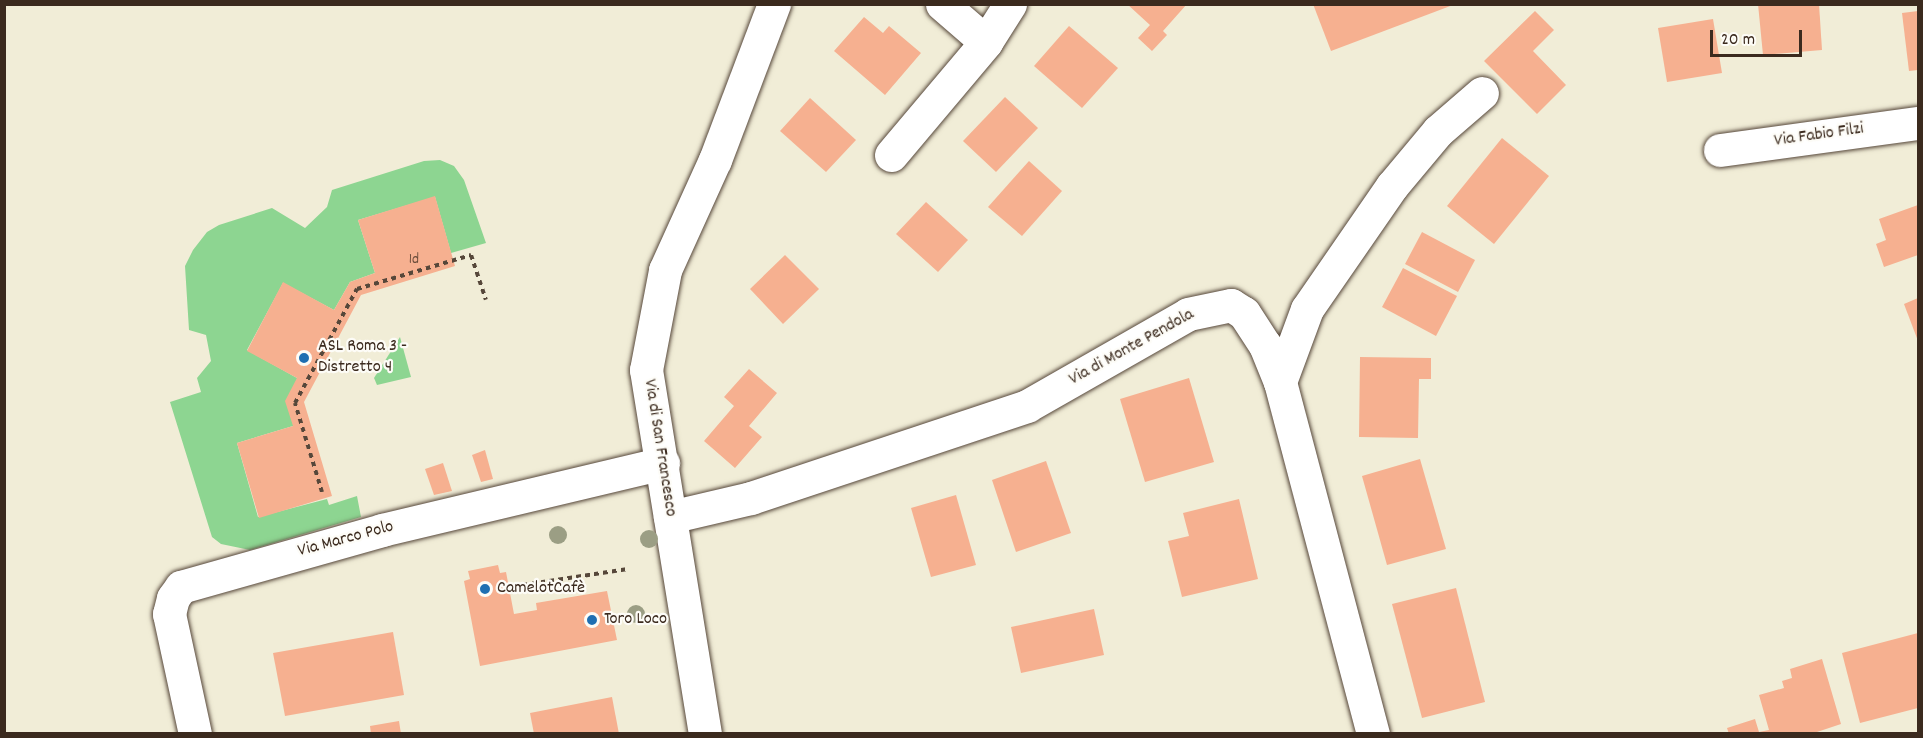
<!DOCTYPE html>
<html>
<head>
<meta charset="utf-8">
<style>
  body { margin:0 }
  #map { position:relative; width:1923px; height:738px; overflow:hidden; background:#f1edd7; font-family:Dekko,sans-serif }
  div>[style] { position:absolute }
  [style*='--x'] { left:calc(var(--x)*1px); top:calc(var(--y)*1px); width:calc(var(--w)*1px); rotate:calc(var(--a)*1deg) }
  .green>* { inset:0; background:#8dd591 }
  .building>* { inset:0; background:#f6b090 }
  .path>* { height:4px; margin-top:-2px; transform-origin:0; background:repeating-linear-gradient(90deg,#56473a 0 4.5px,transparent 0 9px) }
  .roads { filter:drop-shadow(0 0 2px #56473a) drop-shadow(0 0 2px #56473a) }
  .minor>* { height:33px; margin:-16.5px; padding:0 16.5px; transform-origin:16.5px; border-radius:16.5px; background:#fff }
  .trees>* { width:18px; height:18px; margin:-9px; border-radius:50%; background:#9b9e84 }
  .dots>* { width:16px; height:16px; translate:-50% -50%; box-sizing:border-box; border:3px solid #fdfcf7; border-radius:50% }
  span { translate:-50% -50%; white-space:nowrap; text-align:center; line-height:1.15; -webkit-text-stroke:4.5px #fdfcf7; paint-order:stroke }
  .number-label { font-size:15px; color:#6a4c3a }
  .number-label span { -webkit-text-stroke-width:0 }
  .street-label { font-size:18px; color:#3b2a1e }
  .poi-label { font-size:18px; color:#3b2a1e }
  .left { translate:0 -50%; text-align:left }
  .frame { position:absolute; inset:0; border:6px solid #3b2a1e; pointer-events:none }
  .scale { position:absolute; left:1710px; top:30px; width:92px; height:27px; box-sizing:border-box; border:3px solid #3b2a1e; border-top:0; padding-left:8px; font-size:18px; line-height:21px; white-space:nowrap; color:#3b2a1e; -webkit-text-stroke:4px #fdfcf7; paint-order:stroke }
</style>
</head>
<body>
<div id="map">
  <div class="green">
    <i style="clip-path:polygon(440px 160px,454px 166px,464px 180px,486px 243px,451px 253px,435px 197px,358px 220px,375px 273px,350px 282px,334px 310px,283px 283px,247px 350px,297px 378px,293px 426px,237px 443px,258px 517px,327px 499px,329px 505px,357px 496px,361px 517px,250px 550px,221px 544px,212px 537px,170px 402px,201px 392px,197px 378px,211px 361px,206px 335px,189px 330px,185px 266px,193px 250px,207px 232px,219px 225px,272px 208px,305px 228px,327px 207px,332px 190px,424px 161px)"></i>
    <i style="clip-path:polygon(400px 337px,411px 377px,377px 385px,374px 378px)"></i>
  </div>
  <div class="building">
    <i style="clip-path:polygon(1127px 4px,1187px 4px,1163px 31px,1167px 35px,1152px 51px,1138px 38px,1150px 25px)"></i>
    <i style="clip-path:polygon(1313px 4px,1453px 4px,1453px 5px,1331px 51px)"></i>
    <i style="clip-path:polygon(1758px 4px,1819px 4px,1822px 50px,1763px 55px)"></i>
    <i style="clip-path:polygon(1535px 11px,1554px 30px,1533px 51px,1566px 85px,1537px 114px,1484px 61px)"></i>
    <i style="clip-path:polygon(1918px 11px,1918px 70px,1909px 71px,1902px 13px)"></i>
    <i style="clip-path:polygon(864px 17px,883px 33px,889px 26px,921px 53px,885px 95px,834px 51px)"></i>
    <i style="clip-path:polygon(1713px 19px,1722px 73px,1667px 82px,1658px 28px)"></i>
    <i style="clip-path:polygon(1069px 26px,1118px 68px,1082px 108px,1034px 66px)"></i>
    <i style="clip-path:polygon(1005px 97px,1038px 128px,996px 172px,963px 141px)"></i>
    <i style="clip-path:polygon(810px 98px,856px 140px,826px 172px,780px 131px)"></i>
    <i style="clip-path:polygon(1502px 138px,1549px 176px,1494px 244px,1447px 206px)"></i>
    <i style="clip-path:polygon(1029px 161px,1062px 191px,1022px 236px,988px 207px)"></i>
    <i style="clip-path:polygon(435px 196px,455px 266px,361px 295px,304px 402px,332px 496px,259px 518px,237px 443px,293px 426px,285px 401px,297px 378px,247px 351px,283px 282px,334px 310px,350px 282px,375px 273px,358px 220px)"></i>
    <i style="clip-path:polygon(926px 202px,968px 240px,938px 272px,896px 234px)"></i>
    <i style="clip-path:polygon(1918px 205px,1918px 255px,1884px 267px,1876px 244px,1886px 240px,1879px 219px)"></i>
    <i style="clip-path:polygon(1422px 232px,1475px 260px,1458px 292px,1405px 264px)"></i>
    <i style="clip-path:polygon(785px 255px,819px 289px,783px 324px,750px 289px)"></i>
    <i style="clip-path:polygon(1403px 268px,1457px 296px,1436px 336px,1382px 307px)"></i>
    <i style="clip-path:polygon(1918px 298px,1918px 341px,1904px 304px)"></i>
    <i style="clip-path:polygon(1360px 357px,1431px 358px,1431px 379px,1419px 379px,1418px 438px,1359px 437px)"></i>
    <i style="clip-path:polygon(749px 369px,777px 393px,749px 426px,762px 437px,735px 468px,704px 441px,734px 406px,724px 397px)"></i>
    <i style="clip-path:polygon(1189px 378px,1214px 462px,1145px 482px,1120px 399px)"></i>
    <i style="clip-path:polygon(485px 450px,493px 479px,481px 482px,472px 455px)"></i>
    <i style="clip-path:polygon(1420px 459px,1446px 549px,1387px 565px,1362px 476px)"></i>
    <i style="clip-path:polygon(1046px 461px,1071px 533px,1016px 552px,992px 480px)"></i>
    <i style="clip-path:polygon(443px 463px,452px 491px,434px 495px,425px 469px)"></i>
    <i style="clip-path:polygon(956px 495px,976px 565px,931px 577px,911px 508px)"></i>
    <i style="clip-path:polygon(1239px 499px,1258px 579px,1182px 597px,1168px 541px,1189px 536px,1183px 513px)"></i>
    <i style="clip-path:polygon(498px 565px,500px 573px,506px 572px,514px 614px,537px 610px,536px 603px,607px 591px,617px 640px,480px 666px,464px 581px,470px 579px,468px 571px)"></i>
    <i style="clip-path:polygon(1456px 588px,1485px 702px,1422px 718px,1392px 604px)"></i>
    <i style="clip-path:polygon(1094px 609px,1104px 655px,1021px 673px,1011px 627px)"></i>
    <i style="clip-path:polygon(393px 632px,404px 695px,285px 716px,273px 653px)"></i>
    <i style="clip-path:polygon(1918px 633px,1918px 708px,1860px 723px,1842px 653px)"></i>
    <i style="clip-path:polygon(1822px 659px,1841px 724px,1811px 734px,1729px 734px,1727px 728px,1755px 719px,1759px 732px,1769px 730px,1759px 695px,1784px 688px,1782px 681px,1792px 678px,1790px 669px)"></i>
    <i style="clip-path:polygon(612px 697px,619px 734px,534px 734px,530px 713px)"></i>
    <i style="clip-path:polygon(399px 721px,401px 734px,371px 734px,370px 726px)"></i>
  </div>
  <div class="path">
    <i style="--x:322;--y:492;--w:93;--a:-106.9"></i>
    <i style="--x:295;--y:403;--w:130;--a:-61.5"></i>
    <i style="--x:357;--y:289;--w:119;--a:-16.6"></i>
    <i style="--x:471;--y:255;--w:47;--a:71.6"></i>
    <i style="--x:523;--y:585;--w:106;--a:-8.7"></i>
  </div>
  <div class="roads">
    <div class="minor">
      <i style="--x:942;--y:4;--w:58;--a:40.8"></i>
      <i style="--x:1720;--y:150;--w:200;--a:-7.8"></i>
      <i style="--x:891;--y:155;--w:148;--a:-49.9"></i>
      <i style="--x:986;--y:42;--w:45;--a:-57.7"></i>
      <i style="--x:1280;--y:382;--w:78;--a:-69.7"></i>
      <i style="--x:1307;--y:309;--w:150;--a:-55.4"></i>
      <i style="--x:1392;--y:186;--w:72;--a:-50.1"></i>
      <i style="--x:1438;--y:131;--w:58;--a:-40.8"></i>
      <i style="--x:670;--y:517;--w:83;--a:-13.2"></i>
      <i style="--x:751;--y:498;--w:291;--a:-18.4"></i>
      <i style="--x:1027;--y:406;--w:185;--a:-29.7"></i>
      <i style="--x:1188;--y:314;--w:44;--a:-11.8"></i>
      <i style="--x:1231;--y:305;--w:15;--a:32"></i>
      <i style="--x:1244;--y:313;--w:38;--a:57"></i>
      <i style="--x:1265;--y:345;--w:40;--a:68"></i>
      <i style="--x:1280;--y:382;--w:364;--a:75.2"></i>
      <i style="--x:195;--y:734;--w:123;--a:-102.2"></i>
      <i style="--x:169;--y:614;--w:16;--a:-76"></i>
      <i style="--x:173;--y:598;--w:14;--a:-54"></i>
      <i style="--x:181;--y:587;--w:209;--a:-15.8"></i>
      <i style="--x:382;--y:530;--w:289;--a:-13.4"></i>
      <i style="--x:705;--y:734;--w:369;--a:-99.2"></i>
      <i style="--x:646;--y:370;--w:102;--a:-79.2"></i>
      <i style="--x:665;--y:270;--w:121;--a:-65.6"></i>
      <i style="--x:715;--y:160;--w:167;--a:-69.3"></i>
    </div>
  </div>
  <div class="trees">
    <i style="left:558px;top:535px"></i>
    <i style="left:649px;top:539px"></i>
    <i style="left:636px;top:614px"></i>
  </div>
  <div class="dots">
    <i style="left:304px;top:358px;background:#1f6fb2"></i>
    <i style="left:485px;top:589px;background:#1f6fb2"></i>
    <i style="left:592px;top:620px;background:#1f6fb2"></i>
  </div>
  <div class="number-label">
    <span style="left:414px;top:261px">1d</span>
  </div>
  <div class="street-label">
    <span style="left:1819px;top:136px;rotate:-8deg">Via Fabio Filzi</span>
    <span style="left:1132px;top:348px;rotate:-29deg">Via di Monte Pendola</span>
    <span style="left:659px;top:448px;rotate:81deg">Via di San Francesco</span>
    <span style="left:346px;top:540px;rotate:-15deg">Via Marco Polo</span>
  </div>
  <div class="poi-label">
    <span class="left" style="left:318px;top:358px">ASL Roma 3 -<br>Distretto 4</span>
    <span class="left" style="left:497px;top:589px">CamelotCafè</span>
    <span class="left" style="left:604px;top:620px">Toro Loco</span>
  </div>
  <div class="frame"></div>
  <div class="scale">20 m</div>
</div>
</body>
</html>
